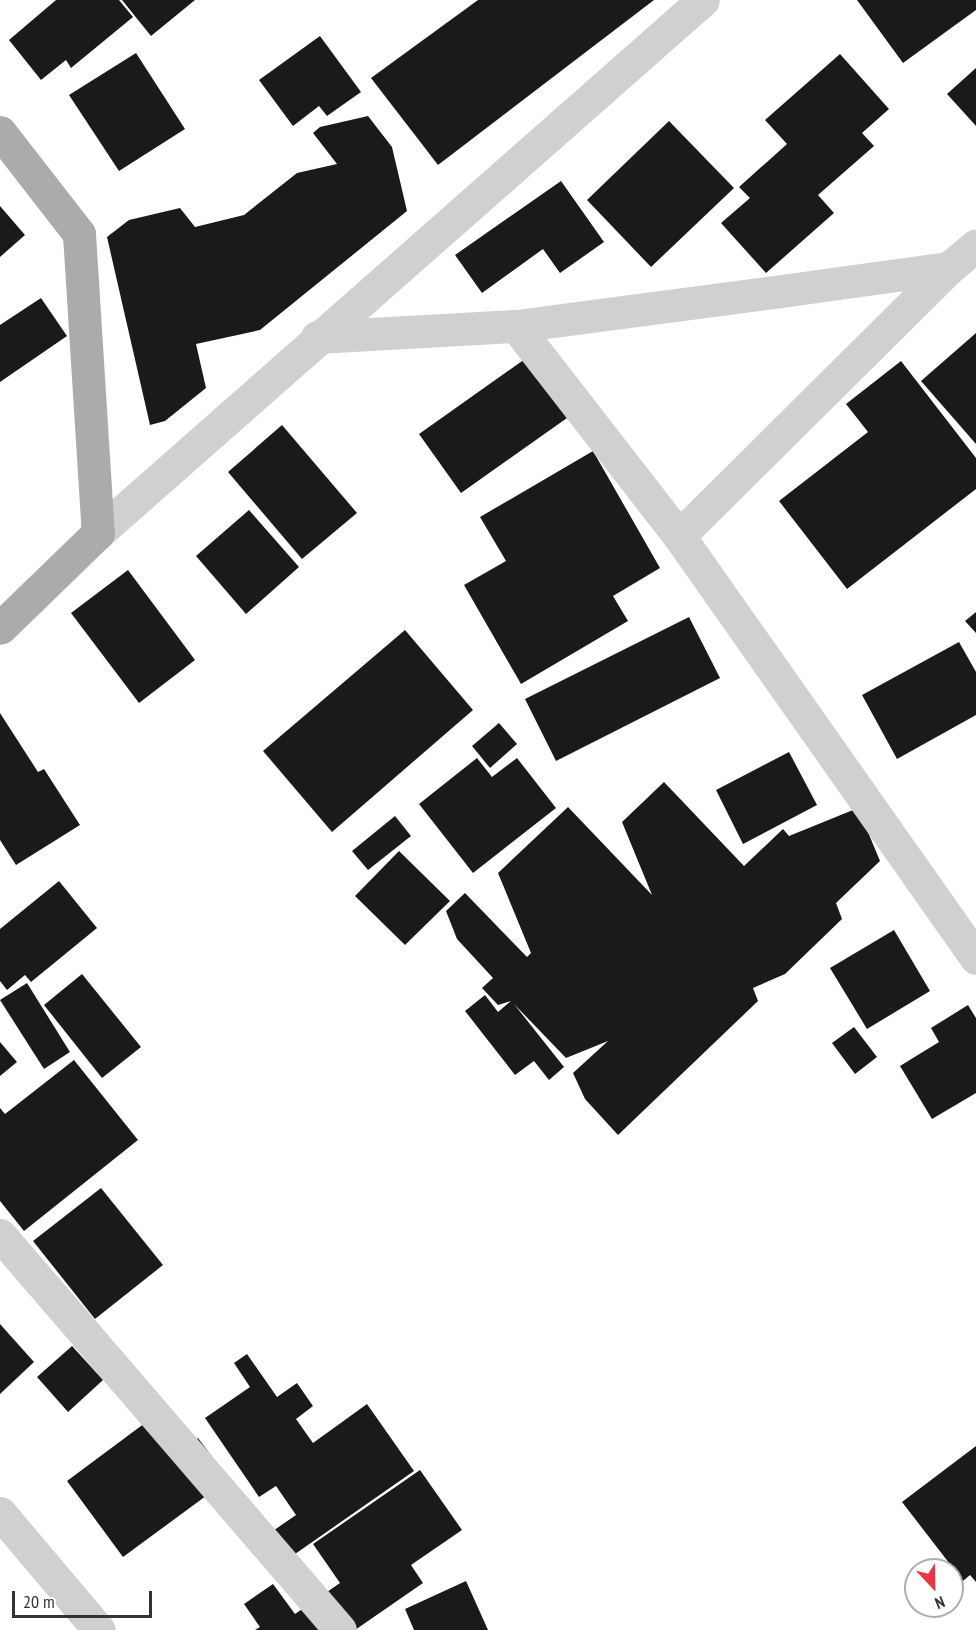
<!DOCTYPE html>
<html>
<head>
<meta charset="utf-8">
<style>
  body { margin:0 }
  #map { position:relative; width:976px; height:1630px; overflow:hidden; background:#fff; font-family:"PT Sans Narrow",sans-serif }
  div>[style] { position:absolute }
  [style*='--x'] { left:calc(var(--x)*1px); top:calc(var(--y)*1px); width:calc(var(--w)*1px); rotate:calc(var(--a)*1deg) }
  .building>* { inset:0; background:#1a1a1a }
  .minor>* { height:33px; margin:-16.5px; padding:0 16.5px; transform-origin:16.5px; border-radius:16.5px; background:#d0d0d0 }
  .major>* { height:33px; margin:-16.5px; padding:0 16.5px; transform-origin:16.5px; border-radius:16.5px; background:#ababab }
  span { translate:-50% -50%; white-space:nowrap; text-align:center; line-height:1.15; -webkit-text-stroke:6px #fff; paint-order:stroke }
  .north { position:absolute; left:904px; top:1558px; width:60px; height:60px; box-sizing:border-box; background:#fff; border:2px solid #adadad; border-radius:50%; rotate:158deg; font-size:16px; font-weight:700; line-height:24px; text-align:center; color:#333 }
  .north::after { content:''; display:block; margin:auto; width:21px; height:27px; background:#e63946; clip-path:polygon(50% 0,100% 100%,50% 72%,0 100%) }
  .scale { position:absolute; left:12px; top:1591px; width:140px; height:27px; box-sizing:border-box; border:3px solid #333; border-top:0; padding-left:8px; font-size:18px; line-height:21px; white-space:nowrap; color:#333; -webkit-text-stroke:4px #fff; paint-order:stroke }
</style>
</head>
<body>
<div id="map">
  <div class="building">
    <i style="clip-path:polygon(56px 0,119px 0,133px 17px,71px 68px,66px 60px,41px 80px,9px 40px)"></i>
    <i style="clip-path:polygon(122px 0,195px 0,151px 36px)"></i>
    <i style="clip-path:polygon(478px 0,654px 0,438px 165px,371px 78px)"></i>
    <i style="clip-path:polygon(857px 0,976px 0,976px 10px,903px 63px)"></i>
    <i style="clip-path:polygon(320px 36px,361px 92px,327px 116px,319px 106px,293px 126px,259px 80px)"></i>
    <i style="clip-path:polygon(136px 53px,185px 129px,119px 171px,69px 95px)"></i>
    <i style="clip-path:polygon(840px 54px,889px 109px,862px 133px,874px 146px,818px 195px,834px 213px,766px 273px,721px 223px,750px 198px,739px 187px,787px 144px,765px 120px)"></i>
    <i style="clip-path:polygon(976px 68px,976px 126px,947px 94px)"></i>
    <i style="clip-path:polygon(368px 116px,392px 147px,407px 211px,260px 330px,196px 344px,206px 388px,165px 421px,150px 425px,107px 237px,129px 220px,180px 208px,195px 227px,244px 215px,297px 173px,337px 164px,313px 133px,320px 127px)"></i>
    <i style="clip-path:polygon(669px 121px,734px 188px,651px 267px,587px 200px)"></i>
    <i style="clip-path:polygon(561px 181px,604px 242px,560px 273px,543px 249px,482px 293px,455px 255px)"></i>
    <i style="clip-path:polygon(0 206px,25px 235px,0 257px)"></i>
    <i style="clip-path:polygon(41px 298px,67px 336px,0 382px,0 325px)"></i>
    <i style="clip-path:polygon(976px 333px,976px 444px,921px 381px)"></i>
    <i style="clip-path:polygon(525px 359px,567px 418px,461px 493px,419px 434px)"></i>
    <i style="clip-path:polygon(901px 361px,976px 458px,976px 489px,847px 589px,779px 501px,868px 432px,846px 404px)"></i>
    <i style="clip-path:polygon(282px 425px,357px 513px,302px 559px,228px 472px)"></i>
    <i style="clip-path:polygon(593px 451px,660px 568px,613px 596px,628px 621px,521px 684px,464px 585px,506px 561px,480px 517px)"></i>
    <i style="clip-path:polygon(249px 510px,299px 567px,246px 614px,196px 556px)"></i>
    <i style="clip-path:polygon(128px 570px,195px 660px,139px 703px,71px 613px)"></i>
    <i style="clip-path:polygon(976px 612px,976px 633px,965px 621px)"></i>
    <i style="clip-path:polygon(689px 617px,720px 678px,556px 761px,525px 699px)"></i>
    <i style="clip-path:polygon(405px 630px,473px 710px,332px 832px,263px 751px)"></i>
    <i style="clip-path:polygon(959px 642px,976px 672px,976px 715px,897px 759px,862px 695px)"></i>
    <i style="clip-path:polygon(0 713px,38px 772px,44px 769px,80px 825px,16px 865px,0 840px)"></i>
    <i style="clip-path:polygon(499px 723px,517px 744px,490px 768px,472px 746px)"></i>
    <i style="clip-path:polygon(789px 752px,817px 805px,743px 844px,716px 790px)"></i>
    <i style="clip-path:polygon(477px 758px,492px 777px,517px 758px,556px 808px,473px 873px,419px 804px)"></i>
    <i style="clip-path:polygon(664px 782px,744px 866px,783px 829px,789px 836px,858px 808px,880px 861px,836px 903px,842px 919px,785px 974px,753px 988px,758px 1001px,618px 1135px,585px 1099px,573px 1073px,608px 1041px,566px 1058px,514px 1004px,564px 1067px,549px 1080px,534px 1061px,515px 1075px,465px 1011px,485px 995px,498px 1012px,511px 1001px,498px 1005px,482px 988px,493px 978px,457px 939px,446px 911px,465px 893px,527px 957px,531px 953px,498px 873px,568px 807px,652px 895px,622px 822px)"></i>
    <i style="clip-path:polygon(395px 816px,411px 836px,368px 870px,352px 851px)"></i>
    <i style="clip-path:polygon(399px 851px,450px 901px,405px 945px,355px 896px)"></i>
    <i style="clip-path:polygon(59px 881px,97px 928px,31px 982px,25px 975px,7px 990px,0 981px,0 929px)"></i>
    <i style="clip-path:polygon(894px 930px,930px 991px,867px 1029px,830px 968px)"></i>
    <i style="clip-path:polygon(82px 974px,141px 1047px,102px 1078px,44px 1005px)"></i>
    <i style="clip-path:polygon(27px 983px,70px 1052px,44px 1069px,0 1000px)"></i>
    <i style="clip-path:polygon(968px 1005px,976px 1018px,976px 1093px,932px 1119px,900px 1066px,939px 1042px,931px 1028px)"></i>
    <i style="clip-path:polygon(854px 1027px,877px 1057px,855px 1074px,832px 1043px)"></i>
    <i style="clip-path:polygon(0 1042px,17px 1062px,0 1076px)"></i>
    <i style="clip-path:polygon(74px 1060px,138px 1140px,24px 1231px,0 1201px,0 1108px,5px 1114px)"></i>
    <i style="clip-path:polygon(101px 1188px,163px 1265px,95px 1319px,33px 1241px)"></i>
    <i style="clip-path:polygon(0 1324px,34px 1362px,0 1394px)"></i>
    <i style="clip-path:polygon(72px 1346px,103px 1380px,68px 1412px,37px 1377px)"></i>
    <i style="clip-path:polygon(247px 1354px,277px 1397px,297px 1383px,313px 1406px,296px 1419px,313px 1443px,367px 1404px,414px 1471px,285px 1561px,267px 1535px,296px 1515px,276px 1486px,259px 1497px,205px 1418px,250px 1387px,234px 1363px)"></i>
    <i style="clip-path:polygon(149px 1420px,175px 1455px,198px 1438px,229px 1479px,123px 1557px,67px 1481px)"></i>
    <i style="clip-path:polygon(976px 1446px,976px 1582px,970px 1575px,963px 1581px,902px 1502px)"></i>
    <i style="clip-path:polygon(420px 1470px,462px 1530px,411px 1565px,423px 1583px,355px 1630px,255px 1630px,260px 1627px,244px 1604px,273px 1584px,295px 1614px,340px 1583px,313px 1544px)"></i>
    <i style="clip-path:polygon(466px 1581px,488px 1630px,414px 1630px,405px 1609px)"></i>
  </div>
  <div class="minor">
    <i style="--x:516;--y:326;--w:266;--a:52.2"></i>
    <i style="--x:679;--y:536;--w:380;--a:-44.8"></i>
    <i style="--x:317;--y:337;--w:199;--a:-3.2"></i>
    <i style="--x:516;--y:326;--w:274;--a:-7.5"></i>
    <i style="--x:788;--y:290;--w:162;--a:-7.8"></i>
    <i style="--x:949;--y:268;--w:35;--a:-40"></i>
    <i style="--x:98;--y:533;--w:806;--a:-41.38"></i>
    <i style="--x:679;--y:536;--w:516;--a:54.86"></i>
    <i style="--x:0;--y:1235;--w:521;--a:49.28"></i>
    <i style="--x:0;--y:1513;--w:153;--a:49.8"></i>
  </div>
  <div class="major">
    <i style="--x:0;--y:132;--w:129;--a:52.2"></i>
    <i style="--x:79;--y:234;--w:300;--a:86.4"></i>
    <i style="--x:98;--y:533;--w:136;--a:135.9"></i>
  </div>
  <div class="north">N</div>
  <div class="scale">20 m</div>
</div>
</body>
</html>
